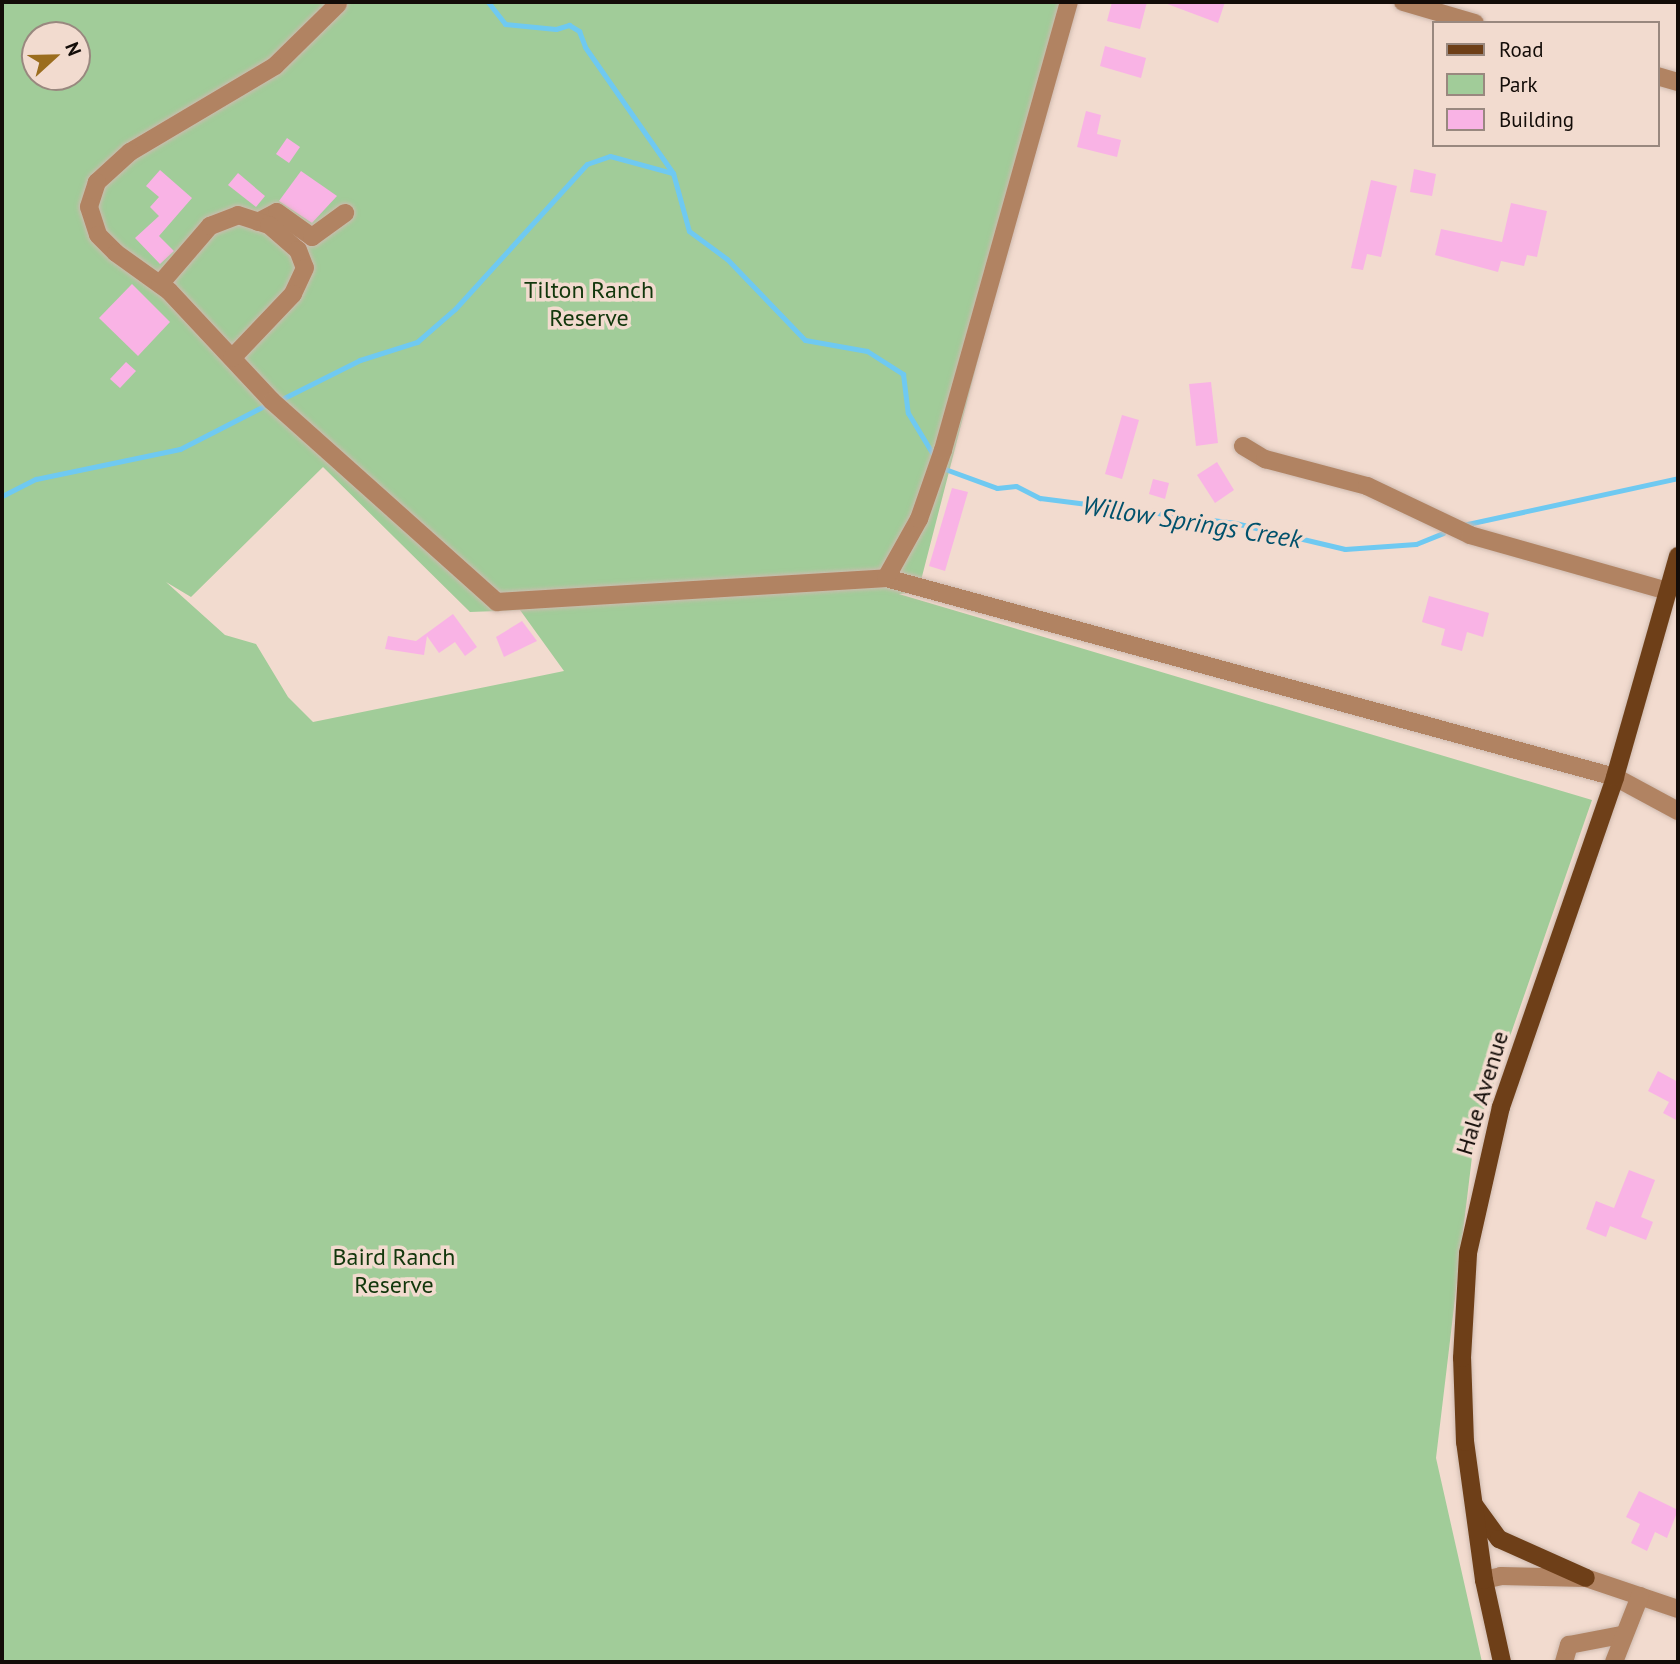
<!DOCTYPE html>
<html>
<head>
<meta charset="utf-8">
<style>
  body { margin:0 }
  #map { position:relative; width:1680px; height:1664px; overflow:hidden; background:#f2dbcf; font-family:"PT Sans",sans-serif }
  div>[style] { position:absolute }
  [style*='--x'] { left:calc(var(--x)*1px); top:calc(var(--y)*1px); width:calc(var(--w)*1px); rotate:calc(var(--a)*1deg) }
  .green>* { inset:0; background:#a1cc99 }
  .stream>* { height:5px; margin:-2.5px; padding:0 2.5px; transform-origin:2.5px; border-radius:2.5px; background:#6fc9f1 }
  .building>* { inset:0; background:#f9b3e5 }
  .roads { filter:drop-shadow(0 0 2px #cebaaf) drop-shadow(0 0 2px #cebaaf) }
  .minor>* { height:18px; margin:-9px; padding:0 9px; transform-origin:9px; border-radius:9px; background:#b18362 }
  .major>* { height:18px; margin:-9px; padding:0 9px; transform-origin:9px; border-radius:9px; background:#6e3f18 }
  span { translate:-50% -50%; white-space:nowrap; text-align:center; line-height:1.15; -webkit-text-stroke:7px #f2dbcf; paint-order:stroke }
  .park-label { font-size:24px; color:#12370c }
  .street-label { font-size:24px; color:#130c08 }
  .water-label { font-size:26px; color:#00516c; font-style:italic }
  .frame { position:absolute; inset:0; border:4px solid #130c08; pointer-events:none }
  .legend { position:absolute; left:1432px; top:21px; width:228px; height:126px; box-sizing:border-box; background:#f2dbcf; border:2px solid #99887f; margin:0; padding:9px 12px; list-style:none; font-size:21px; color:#130c08 }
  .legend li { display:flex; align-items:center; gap:14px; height:35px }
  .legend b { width:35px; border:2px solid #99887f }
  .north { position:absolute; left:21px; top:21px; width:70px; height:70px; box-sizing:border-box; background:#f2dbcf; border:2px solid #99887f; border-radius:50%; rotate:68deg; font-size:19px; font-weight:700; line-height:28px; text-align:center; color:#130c08 }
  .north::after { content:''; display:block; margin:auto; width:24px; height:32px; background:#9b6d1e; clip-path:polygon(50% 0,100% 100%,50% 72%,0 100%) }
</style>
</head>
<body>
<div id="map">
  <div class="green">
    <i style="clip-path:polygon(evenodd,2px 2px,1070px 2px,918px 592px,899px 594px,1592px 800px,1474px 1140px,1436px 1458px,1482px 1662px,2px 1662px,2px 2px,35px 35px,77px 35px,77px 77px,35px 77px,35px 35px,2px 2px,323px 467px,470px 612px,520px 610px,564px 671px,313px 722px,288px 697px,256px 644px,225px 635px,166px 582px,191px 597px,323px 467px)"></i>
  </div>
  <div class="stream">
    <i style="--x:488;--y:2;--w:28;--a:52"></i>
    <i style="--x:505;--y:24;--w:51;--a:5.6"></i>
    <i style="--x:556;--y:29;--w:14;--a:-17"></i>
    <i style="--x:569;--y:25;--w:12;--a:31"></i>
    <i style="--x:579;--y:31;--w:17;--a:69"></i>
    <i style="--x:585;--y:47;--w:154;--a:55.1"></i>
    <i style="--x:673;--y:173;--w:60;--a:74.6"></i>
    <i style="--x:689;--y:231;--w:47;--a:36.4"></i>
    <i style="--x:727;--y:259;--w:112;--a:46.1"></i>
    <i style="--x:805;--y:340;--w:63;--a:10.1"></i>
    <i style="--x:867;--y:351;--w:43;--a:32.6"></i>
    <i style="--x:903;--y:374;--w:39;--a:83"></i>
    <i style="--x:908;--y:413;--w:50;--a:58.8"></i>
    <i style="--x:284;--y:398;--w:85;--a:-26.6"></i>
    <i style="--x:360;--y:360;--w:60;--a:-17.5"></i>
    <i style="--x:417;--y:342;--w:50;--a:-41"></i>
    <i style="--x:455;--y:309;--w:196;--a:-47.7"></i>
    <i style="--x:587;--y:164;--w:24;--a:-19"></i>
    <i style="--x:610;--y:156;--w:64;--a:15.3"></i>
    <i style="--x:945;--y:469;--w:55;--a:20.1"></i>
    <i style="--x:997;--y:488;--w:19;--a:-6"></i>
    <i style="--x:1016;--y:486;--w:27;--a:27"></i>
    <i style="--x:1040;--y:498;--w:197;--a:7.3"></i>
    <i style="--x:1235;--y:523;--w:113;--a:13.3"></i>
    <i style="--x:1345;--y:549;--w:71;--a:-4"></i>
    <i style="--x:1416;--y:544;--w:29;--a:-22"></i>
    <i style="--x:2;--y:496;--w:38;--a:-27"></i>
    <i style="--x:36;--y:479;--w:147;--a:-11.8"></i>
    <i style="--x:180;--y:449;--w:101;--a:-27.1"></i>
    <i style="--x:1463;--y:525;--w:220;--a:-12.3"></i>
  </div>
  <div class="building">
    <i style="clip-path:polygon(1112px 2px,1147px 2px,1140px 29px,1107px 21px)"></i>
    <i style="clip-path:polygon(1162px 2px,1225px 2px,1218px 23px)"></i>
    <i style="clip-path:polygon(1105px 46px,1146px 58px,1141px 78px,1100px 66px)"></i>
    <i style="clip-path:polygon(1086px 111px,1101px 115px,1097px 134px,1121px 140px,1117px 157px,1077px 147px)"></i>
    <i style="clip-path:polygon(287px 138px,300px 147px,289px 163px,276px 154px)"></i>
    <i style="clip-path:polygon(1414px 169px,1436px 174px,1432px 196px,1410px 192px)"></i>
    <i style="clip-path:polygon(160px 170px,192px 198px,159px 236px,174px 251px,160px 264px,135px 238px,159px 216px,150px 207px,159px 197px,146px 186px)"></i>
    <i style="clip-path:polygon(301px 171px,337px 196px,312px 223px,279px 201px)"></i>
    <i style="clip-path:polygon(238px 173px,265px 196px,256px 207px,228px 185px)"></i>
    <i style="clip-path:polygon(1371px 180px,1397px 186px,1381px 257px,1367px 254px,1363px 270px,1351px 268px)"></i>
    <i style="clip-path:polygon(1511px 203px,1547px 211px,1537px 257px,1527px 255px,1524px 266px,1501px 261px,1498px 272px,1435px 255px,1441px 229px,1502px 242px)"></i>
    <i style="clip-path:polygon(132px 284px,170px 322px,138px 356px,99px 318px)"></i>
    <i style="clip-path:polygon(126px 362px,136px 371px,120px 388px,110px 379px)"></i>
    <i style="clip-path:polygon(1211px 382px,1218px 443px,1196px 446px,1189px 384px)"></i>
    <i style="clip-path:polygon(1122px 415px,1139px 420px,1122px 479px,1105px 474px)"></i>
    <i style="clip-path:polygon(1217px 462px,1234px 490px,1215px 503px,1197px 475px)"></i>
    <i style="clip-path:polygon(1153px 479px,1169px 483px,1165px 499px,1149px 494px)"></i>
    <i style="clip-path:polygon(952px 488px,968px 492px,945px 571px,929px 566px)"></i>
    <i style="clip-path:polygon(1429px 596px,1489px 613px,1483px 637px,1467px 632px,1462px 651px,1441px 645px,1445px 629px,1422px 622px)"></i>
    <i style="clip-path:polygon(453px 614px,477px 647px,465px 656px,455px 642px,439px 653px,427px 636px,424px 655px,385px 649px,388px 636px,416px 641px)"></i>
    <i style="clip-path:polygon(522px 621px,537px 641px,504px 657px,496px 637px)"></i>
    <i style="clip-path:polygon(1658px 1071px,1678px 1082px,1678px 1121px,1663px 1113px,1669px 1102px,1648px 1091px)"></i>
    <i style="clip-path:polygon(1629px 1170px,1655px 1180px,1641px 1217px,1653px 1222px,1646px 1240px,1610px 1226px,1606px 1237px,1586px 1229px,1596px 1201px,1614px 1208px)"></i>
    <i style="clip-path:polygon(1639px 1491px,1678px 1510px,1667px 1538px,1655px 1532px,1647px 1551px,1631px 1543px,1640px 1524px,1626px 1517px)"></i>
  </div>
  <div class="roads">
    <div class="minor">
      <i style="--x:1403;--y:2;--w:75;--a:16.3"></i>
      <i style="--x:338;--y:4;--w:88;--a:135.5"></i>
      <i style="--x:275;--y:66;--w:169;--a:149.3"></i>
      <i style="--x:130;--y:152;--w:45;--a:137.7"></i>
      <i style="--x:97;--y:182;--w:26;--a:108"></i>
      <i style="--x:89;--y:207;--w:29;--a:72"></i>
      <i style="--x:98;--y:235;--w:25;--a:45"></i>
      <i style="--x:116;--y:253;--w:65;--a:35.6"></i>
      <i style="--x:169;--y:291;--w:151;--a:46.9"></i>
      <i style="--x:272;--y:401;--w:302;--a:41.8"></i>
      <i style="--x:497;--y:602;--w:390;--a:-3.5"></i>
      <i style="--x:886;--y:578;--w:756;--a:15.27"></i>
      <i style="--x:1615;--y:777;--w:72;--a:28.4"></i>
      <i style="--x:1657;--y:76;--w:22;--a:16"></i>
      <i style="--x:258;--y:222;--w:21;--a:-28"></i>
      <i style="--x:277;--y:212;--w:43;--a:35.5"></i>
      <i style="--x:312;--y:237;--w:41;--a:-36"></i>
      <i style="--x:160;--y:284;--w:77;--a:-49.2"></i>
      <i style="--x:210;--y:226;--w:30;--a:-21"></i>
      <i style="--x:238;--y:215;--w:33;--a:18"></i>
      <i style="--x:269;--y:225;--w:38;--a:41"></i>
      <i style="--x:298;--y:250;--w:19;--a:69"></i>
      <i style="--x:305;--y:268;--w:29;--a:115"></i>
      <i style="--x:293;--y:294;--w:88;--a:133.6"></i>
      <i style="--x:1243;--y:446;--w:26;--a:31"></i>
      <i style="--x:1265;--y:459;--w:106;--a:14.8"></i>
      <i style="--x:1367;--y:486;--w:114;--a:25.4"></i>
      <i style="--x:1470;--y:535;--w:206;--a:15.8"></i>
      <i style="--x:886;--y:578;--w:68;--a:-60.8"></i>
      <i style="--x:919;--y:519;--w:73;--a:-70.8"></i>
      <i style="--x:943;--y:450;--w:465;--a:-74.3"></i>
      <i style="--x:1484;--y:1580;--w:17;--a:-13"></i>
      <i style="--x:1501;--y:1576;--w:85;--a:1.3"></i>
      <i style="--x:1586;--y:1578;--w:97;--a:18.6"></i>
      <i style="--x:1564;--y:1662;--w:18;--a:-74"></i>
      <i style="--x:1569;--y:1645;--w:53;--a:-10.9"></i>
      <i style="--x:1614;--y:1662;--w:71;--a:-68.5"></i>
    </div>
    <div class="major">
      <i style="--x:1475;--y:1506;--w:41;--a:54"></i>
      <i style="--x:1499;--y:1539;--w:95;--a:24.1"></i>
      <i style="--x:1502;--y:1662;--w:84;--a:-102.4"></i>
      <i style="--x:1484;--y:1580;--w:139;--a:-97.8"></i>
      <i style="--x:1465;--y:1442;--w:84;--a:-92"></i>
      <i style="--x:1462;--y:1358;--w:105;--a:-86.7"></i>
      <i style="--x:1468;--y:1253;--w:150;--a:-77.3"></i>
      <i style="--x:1501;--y:1107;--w:349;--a:-70.9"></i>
      <i style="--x:1615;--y:777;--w:230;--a:-74.1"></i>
    </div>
  </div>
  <div class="park-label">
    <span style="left:589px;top:304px">Tilton Ranch<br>Reserve</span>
    <span style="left:394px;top:1271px">Baird Ranch<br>Reserve</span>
  </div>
  <div class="street-label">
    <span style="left:1482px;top:1093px;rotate:-73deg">Hale Avenue</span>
  </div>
  <div class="water-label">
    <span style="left:1192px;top:522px;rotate:9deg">Willow Springs Creek</span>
  </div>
  <div class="frame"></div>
  <ul class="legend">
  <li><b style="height:9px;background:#6e3f18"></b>Road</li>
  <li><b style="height:19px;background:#a1cc99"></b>Park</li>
  <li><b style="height:19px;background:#f9b3e5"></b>Building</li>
  </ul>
  <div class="north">N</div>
</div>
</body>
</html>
